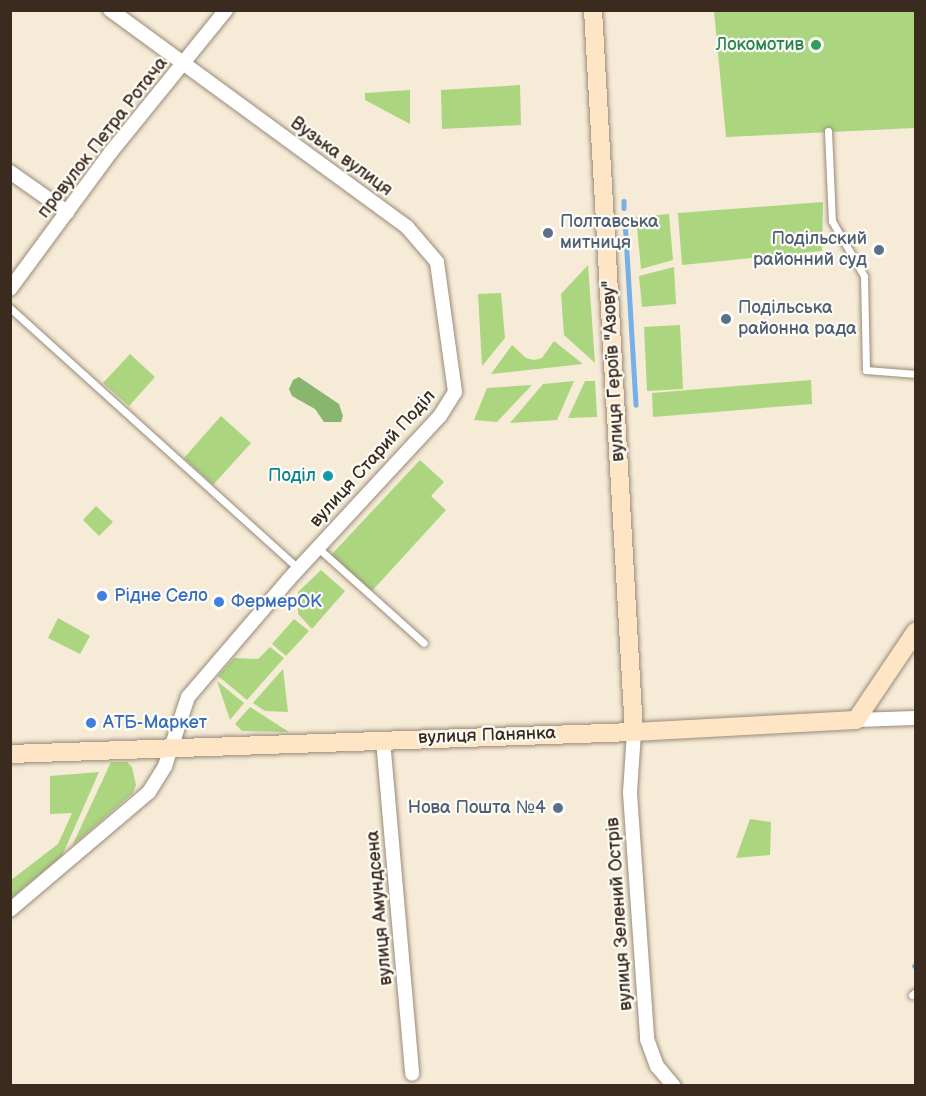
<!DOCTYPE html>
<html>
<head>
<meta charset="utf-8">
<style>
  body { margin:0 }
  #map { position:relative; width:926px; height:1096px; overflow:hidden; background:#f6ebd6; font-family:"Balsamiq Sans",sans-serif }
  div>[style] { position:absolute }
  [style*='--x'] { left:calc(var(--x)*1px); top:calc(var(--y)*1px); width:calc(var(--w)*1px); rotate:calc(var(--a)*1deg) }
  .green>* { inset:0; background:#acd580 }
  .forest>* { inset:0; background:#89b66e }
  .stream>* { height:4.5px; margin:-2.25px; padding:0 2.25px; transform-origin:2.25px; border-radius:2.25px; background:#76b0e6 }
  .roads { filter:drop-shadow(0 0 2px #988a7a) drop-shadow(0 0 2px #988a7a) }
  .lane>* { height:7px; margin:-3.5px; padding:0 3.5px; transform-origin:3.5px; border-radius:3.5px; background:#fff }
  .street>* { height:14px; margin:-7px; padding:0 7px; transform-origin:7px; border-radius:7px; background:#fff }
  .secondary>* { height:18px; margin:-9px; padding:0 9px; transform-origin:9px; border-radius:9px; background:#fde5c5 }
  .dots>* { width:16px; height:16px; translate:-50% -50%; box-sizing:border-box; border:3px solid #fdfcf7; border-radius:50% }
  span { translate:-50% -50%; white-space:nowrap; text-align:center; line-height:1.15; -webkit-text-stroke:4.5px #fdfcf7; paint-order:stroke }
  .leisure-label { font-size:18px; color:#27864d }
  .right { translate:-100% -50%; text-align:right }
  .street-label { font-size:18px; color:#3b2a1e }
  .service-label { font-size:18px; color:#4e5e75 }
  .left { translate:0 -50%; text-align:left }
  .culture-label { font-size:18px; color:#0d838f }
  .shop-label { font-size:18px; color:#366cbe }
  .frame { position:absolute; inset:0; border:12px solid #3b2a1e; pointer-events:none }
</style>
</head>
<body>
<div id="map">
  <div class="green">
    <i style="clip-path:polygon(714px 11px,915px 11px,915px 128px,726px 137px)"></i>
    <i style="clip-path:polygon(520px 85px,521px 125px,442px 129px,441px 90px)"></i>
    <i style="clip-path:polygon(410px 90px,410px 124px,365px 100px,365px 93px)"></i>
    <i style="clip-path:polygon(823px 202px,822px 251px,682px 265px,678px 213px)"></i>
    <i style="clip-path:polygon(669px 214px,673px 260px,641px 269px,636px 217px)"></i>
    <i style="clip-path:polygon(588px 265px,595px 363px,564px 335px,561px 294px)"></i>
    <i style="clip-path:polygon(674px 267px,676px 304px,642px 307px,639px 276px)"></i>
    <i style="clip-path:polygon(501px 293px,505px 338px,482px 366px,478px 294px)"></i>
    <i style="clip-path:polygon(680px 325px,683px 389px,647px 391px,644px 327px)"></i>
    <i style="clip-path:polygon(554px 341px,583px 364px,491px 374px,512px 345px,526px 358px,534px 360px,542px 358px)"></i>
    <i style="clip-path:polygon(130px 354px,155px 377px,129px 406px,103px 383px)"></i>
    <i style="clip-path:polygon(811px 380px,812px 404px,653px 417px,652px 393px)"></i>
    <i style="clip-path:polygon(574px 381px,557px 420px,510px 423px,543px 384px)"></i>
    <i style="clip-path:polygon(585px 381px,595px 381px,597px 417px,568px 418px)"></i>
    <i style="clip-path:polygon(532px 385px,497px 422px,474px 420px,487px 388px)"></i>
    <i style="clip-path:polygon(221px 416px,251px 443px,213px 485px,184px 458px)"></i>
    <i style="clip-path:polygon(420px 460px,444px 482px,431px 496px,446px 510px,371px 592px,331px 555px)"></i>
    <i style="clip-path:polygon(96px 506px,113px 522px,99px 536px,83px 520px)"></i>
    <i style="clip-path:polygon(321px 570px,345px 591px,312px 629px,298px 614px,298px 592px)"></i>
    <i style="clip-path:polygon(58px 618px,90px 636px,80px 654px,48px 638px)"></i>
    <i style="clip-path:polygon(294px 619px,309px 631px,286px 656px,272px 644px)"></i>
    <i style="clip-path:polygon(270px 647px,284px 658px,247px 700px,218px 676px,234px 658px,258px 659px)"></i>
    <i style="clip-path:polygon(283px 669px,288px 712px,265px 711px,253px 703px)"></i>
    <i style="clip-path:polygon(217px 681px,244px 703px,230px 720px)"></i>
    <i style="clip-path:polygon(250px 707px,289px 732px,242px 731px,235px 724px)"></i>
    <i style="clip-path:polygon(111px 762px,127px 762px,132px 767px,136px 785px,133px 793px,72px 846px)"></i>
    <i style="clip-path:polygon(99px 772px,62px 856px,11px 898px,11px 880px,58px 844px,72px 813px,50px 814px,50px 776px)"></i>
    <i style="clip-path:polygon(750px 819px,771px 822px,770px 855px,736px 858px)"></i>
  </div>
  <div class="forest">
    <i style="clip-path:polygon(299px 377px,339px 404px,343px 416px,341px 422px,324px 422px,315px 409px,292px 396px,289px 389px,293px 380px)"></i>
  </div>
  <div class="stream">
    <i style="--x:624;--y:201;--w:7;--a:90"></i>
    <i style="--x:625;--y:219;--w:186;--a:86.6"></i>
    <i style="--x:914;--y:966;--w:3;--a:-45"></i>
  </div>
  <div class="roads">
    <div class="lane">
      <i style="--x:828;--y:131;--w:90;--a:87.5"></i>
      <i style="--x:832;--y:221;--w:64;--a:59.8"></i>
      <i style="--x:864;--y:276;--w:94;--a:88.8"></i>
      <i style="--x:866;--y:370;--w:50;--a:4.6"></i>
      <i style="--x:10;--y:308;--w:389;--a:42.1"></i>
      <i style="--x:318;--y:548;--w:142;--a:41.9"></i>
      <i style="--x:912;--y:995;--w:5;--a:-37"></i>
    </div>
    <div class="street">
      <i style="--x:10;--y:172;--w:70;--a:35.1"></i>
      <i style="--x:10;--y:289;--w:170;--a:-53.6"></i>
      <i style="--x:111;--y:152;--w:183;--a:-51"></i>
      <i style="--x:856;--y:720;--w:60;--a:-1.9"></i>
      <i style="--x:634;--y:732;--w:61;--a:93.8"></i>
      <i style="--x:630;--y:793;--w:247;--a:86"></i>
      <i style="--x:647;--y:1039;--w:29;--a:70"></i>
      <i style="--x:657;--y:1066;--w:26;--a:50"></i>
      <i style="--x:383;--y:740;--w:335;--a:85"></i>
      <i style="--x:10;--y:910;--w:182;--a:-40.3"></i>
      <i style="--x:149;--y:792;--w:31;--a:-58"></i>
      <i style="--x:165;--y:766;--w:73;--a:-71.6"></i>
      <i style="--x:188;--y:697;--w:155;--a:-49.4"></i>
      <i style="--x:289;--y:579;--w:222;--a:-47.2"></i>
      <i style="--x:440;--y:416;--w:28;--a:-58"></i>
      <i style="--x:455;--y:392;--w:131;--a:-97.9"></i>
      <i style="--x:437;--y:262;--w:46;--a:-130.6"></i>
      <i style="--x:407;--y:227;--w:368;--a:-143.8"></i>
    </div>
    <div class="secondary">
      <i style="--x:593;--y:10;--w:723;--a:86.75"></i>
      <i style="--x:10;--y:754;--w:624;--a:-2.02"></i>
      <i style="--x:634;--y:732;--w:222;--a:-3.1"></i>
      <i style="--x:856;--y:720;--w:107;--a:-56"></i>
    </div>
  </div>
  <div class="dots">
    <i style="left:816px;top:45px;background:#2e9e5b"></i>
    <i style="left:548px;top:233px;background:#5c6f8a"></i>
    <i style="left:879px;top:250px;background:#5c6f8a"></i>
    <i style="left:726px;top:319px;background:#5c6f8a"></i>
    <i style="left:328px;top:476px;background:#0f9aa8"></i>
    <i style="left:102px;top:596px;background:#3f7fe0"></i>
    <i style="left:219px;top:602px;background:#3f7fe0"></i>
    <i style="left:91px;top:723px;background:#3f7fe0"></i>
    <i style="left:558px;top:808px;background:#5c6f8a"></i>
  </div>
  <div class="leisure-label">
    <span class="right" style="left:804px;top:45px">Локомотив</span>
  </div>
  <div class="street-label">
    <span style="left:103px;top:138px;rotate:-52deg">провулок Петра Ротача</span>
    <span style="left:341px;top:157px;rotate:36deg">Вузька вулиця</span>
    <span style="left:614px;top:371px;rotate:-93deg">вулиця Героїв "Азову"</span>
    <span style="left:373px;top:459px;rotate:-48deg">вулиця Старий Поділ</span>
    <span style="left:487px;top:736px;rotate:-2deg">вулиця Панянка</span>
    <span style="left:380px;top:908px;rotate:-95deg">вулиця Амундсена</span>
    <span style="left:620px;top:914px;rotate:-94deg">вулиця Зелений Острів</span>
  </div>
  <div class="service-label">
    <span class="left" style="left:560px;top:233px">Полтавська<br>митниця</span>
    <span class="right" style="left:867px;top:250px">Подільский<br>районний суд</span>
    <span class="left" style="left:738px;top:319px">Подільська<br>районна рада</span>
    <span class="right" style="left:546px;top:808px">Нова Пошта №4</span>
  </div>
  <div class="culture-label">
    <span class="right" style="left:316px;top:476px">Поділ</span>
  </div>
  <div class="shop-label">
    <span class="left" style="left:114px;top:596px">Рідне Село</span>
    <span class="left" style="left:231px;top:602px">ФермерОК</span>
    <span class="left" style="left:103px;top:723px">АТБ-Маркет</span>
  </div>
  <div class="frame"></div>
</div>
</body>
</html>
